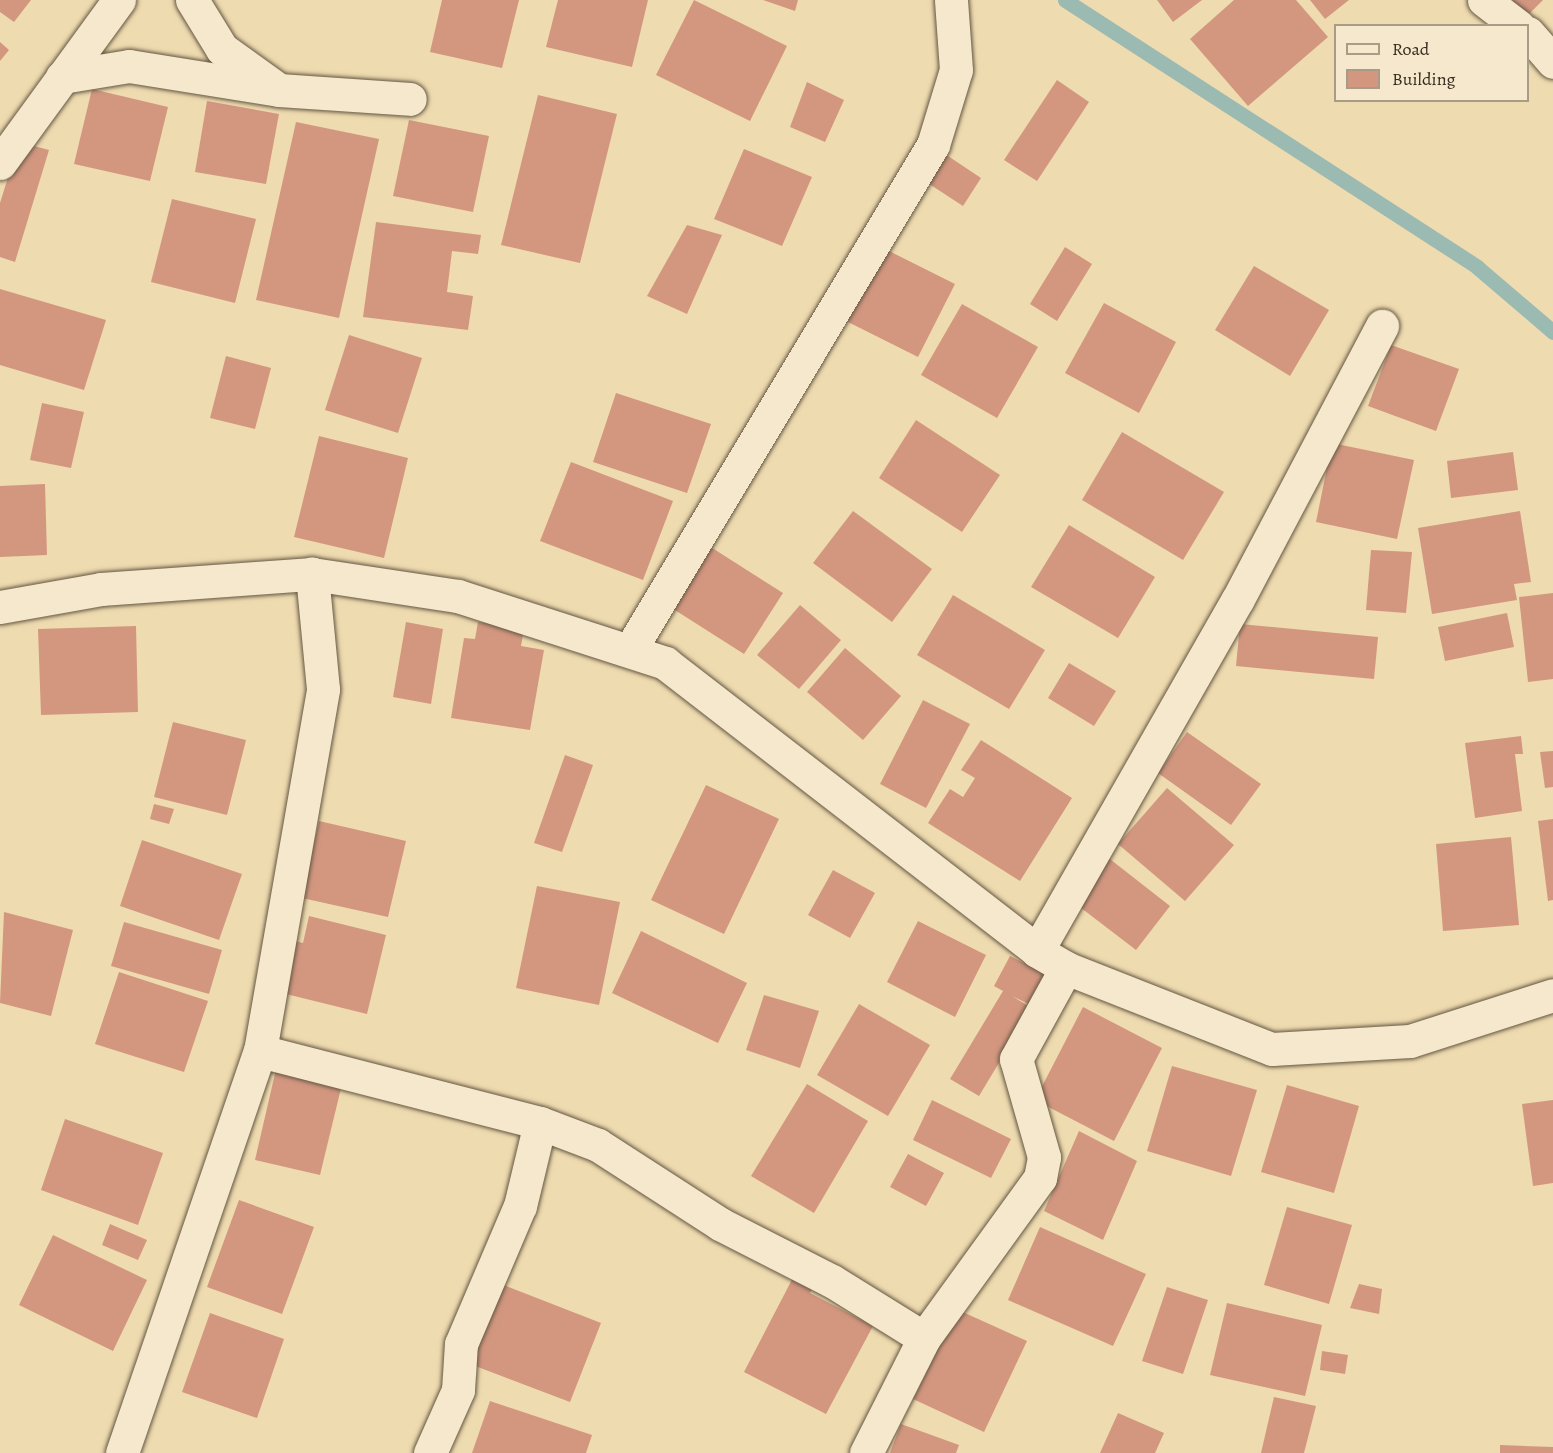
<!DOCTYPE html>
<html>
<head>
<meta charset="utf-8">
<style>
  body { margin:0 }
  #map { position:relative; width:1553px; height:1453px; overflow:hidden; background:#efdbb0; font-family:Alegreya,serif }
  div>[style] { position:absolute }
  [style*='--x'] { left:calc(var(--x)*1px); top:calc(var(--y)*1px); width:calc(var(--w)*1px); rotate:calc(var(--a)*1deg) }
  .stream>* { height:15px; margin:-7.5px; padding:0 7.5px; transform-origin:7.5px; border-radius:7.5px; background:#9bbab2 }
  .building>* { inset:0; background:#d39780 }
  .roads { filter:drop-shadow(0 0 2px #645742) drop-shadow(0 0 2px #645742) }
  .minor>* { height:33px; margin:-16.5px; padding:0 16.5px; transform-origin:16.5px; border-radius:16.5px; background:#f5e8cc }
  span { translate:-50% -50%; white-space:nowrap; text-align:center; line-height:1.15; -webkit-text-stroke:4.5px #f5e8cc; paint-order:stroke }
  .legend { position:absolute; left:1334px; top:24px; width:195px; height:78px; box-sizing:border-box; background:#f5e8cc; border:2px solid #a89c86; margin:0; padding:8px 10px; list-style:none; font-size:18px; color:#352b1e }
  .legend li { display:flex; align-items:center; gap:12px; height:30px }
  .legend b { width:30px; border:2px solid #a89c86 }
</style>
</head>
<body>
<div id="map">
  <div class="stream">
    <i style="--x:1065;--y:0;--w:491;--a:32.9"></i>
    <i style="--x:1477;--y:267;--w:100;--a:40.5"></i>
  </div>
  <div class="building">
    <i style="clip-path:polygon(0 0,31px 0,14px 22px,0 12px)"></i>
    <i style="clip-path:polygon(442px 0,519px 0,502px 68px,430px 52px)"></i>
    <i style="clip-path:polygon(558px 0,648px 0,632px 67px,546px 47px)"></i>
    <i style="clip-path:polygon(694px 0,787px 46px,750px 121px,656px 75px)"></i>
    <i style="clip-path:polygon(763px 0,798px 0,795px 11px)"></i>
    <i style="clip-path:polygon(1157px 0,1202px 0,1173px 22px)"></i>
    <i style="clip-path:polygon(1234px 0,1296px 0,1328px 37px,1248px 106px,1190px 39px)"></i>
    <i style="clip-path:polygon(1310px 0,1349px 0,1325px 19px)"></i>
    <i style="clip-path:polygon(1512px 0,1543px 0,1528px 15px)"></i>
    <i style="clip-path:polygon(0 42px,9px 50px,0 61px)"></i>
    <i style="clip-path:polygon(1057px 80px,1089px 102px,1037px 181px,1004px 160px)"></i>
    <i style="clip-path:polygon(807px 82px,844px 100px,825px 142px,790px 127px)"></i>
    <i style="clip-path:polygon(92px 89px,168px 107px,150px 181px,74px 164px)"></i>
    <i style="clip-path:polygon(538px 95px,617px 114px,580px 263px,501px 245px)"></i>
    <i style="clip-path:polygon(207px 101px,279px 114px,266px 184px,195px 172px)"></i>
    <i style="clip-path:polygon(409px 120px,489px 136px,473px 212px,393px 196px)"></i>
    <i style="clip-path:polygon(296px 122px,379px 139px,339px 318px,256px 300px)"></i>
    <i style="clip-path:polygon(19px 142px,49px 150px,15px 262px,0 257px,0 203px)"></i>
    <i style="clip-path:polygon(744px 149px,812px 177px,782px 246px,714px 219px)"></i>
    <i style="clip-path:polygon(939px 150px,981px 178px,963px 206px,920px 178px)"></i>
    <i style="clip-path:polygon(172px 199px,256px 219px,235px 303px,151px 282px)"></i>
    <i style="clip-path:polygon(376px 222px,481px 235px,478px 254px,452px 251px,447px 292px,473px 296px,468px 330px,363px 317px)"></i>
    <i style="clip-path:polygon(687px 225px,722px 235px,687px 314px,647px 296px)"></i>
    <i style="clip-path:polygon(881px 247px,955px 284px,918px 357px,844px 320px)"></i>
    <i style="clip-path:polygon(1065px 247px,1092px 264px,1057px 321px,1030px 304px)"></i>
    <i style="clip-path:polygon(1254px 266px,1329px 310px,1290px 376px,1215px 330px)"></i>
    <i style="clip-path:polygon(0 289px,106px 320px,84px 390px,0 365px)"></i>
    <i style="clip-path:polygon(1104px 303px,1176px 342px,1139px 413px,1065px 373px)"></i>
    <i style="clip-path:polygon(962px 304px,1038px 347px,997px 418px,921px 375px)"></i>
    <i style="clip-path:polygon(349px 335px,422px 358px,398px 433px,325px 410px)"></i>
    <i style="clip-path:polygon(1391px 345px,1459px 369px,1436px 431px,1368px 406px)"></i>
    <i style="clip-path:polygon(226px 356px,271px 368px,255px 429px,210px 418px)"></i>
    <i style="clip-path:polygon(616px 393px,711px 424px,687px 493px,593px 462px)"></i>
    <i style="clip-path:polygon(42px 403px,84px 412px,71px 468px,30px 460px)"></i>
    <i style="clip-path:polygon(916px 420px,1000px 475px,962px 532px,879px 478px)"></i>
    <i style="clip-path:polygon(1122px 432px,1224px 492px,1183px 560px,1082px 500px)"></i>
    <i style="clip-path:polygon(319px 436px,408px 458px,384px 558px,294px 537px)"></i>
    <i style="clip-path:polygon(1332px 443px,1414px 460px,1397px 539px,1316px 522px)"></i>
    <i style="clip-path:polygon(1513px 452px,1518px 490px,1451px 498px,1447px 461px)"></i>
    <i style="clip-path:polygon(571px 462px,673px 501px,643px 580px,540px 541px)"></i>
    <i style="clip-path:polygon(45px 484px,47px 555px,0 557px,0 486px)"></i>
    <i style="clip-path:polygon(853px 511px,932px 569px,892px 622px,813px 563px)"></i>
    <i style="clip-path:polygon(1520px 511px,1531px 582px,1514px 584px,1517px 600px,1432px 614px,1418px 528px)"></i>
    <i style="clip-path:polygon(1069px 525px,1155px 577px,1118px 638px,1031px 587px)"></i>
    <i style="clip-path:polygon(706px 544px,783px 593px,744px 654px,667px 605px)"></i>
    <i style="clip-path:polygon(1371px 550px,1412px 552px,1406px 613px,1366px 610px)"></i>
    <i style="clip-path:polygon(1553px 593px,1553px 679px,1528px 682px,1519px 597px)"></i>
    <i style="clip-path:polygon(953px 595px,1045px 650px,1009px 709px,917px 655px)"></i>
    <i style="clip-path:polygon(800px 605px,841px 640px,799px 689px,757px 655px)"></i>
    <i style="clip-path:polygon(1507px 613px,1514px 647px,1445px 661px,1438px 627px)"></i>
    <i style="clip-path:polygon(406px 622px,443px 629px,431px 704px,393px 697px)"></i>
    <i style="clip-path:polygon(478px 622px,524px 629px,521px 646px,544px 650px,530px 730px,451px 718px,464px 638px,475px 639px)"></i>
    <i style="clip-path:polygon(1240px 624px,1378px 637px,1374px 679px,1236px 666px)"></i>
    <i style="clip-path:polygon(136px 626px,138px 712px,41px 715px,38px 629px)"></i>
    <i style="clip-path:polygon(845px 648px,901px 696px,863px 740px,807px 692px)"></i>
    <i style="clip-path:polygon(1069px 663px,1116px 691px,1094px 726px,1048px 698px)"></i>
    <i style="clip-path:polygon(923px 700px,970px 724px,926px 808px,880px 784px)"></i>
    <i style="clip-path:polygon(173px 722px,246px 740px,227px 815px,154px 797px)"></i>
    <i style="clip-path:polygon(1187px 732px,1261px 784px,1231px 825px,1158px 773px)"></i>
    <i style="clip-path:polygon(1521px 736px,1523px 754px,1515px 754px,1522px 811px,1475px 818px,1465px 743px)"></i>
    <i style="clip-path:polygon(981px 740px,1072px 798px,1020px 881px,928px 823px,950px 789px,963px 797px,975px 778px,961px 770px)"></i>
    <i style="clip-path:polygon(1553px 751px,1553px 787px,1545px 788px,1540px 752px)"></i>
    <i style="clip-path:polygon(565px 755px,593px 765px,562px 852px,534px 843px)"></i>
    <i style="clip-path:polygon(706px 785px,779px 819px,724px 934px,651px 900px)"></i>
    <i style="clip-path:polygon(1167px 788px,1234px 845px,1185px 901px,1118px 844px)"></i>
    <i style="clip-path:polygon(154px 804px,174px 809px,169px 824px,150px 819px)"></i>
    <i style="clip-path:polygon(1553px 819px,1553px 900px,1548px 901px,1538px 821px)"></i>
    <i style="clip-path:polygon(319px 821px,406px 841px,388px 917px,302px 898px)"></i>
    <i style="clip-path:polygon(1511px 837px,1519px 925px,1443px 931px,1436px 844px)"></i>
    <i style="clip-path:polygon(142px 840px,242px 874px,219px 940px,120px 906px)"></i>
    <i style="clip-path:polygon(1106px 856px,1170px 906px,1136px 950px,1072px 901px)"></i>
    <i style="clip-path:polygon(833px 870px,875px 893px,850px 938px,808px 915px)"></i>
    <i style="clip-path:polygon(537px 886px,620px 902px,599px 1005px,516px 988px)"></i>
    <i style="clip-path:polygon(4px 912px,73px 930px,51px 1016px,0 1003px)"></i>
    <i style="clip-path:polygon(309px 916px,386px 935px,367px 1014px,278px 992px,291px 940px,303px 943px)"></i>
    <i style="clip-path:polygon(918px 921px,986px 955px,955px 1017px,887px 982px)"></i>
    <i style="clip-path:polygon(124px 922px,222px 950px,209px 994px,111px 966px)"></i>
    <i style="clip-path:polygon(641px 931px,747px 983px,718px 1043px,612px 993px)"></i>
    <i style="clip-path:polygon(1010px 956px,1051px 977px,1035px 1007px,1012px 996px,1032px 1008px,979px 1096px,950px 1079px,1003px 991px,994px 986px)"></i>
    <i style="clip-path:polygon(119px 972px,208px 1001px,184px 1072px,95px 1044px)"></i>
    <i style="clip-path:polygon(764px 995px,819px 1011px,800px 1068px,746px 1050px)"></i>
    <i style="clip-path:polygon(859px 1004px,930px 1045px,888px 1116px,817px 1075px)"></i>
    <i style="clip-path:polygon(1083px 1007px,1162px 1048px,1114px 1141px,1035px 1100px)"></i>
    <i style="clip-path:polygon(277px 1065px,343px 1080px,320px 1175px,255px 1160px)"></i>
    <i style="clip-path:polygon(1172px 1066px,1257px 1090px,1231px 1176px,1147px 1151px)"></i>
    <i style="clip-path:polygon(807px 1084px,868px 1121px,814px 1213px,751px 1176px)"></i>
    <i style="clip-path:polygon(1287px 1085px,1359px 1106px,1334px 1193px,1261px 1172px)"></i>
    <i style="clip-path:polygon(932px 1100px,1011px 1139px,991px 1178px,913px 1140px)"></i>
    <i style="clip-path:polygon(1553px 1100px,1553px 1183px,1533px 1186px,1522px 1104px)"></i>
    <i style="clip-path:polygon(65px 1119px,163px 1153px,138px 1225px,41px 1190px)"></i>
    <i style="clip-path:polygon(1079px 1131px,1137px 1161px,1103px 1240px,1044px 1211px)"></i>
    <i style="clip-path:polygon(908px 1154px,944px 1173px,926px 1206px,890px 1187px)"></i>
    <i style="clip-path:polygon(239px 1200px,314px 1227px,282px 1314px,207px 1287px)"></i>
    <i style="clip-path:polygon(1287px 1207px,1352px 1225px,1329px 1304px,1264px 1285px)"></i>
    <i style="clip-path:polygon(110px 1224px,147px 1240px,138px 1260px,102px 1245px)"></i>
    <i style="clip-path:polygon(1040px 1227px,1146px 1274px,1113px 1346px,1008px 1300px)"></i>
    <i style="clip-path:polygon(53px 1235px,147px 1280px,113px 1351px,19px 1305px)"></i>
    <i style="clip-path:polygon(797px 1270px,817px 1280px,810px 1293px,873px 1326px,826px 1414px,744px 1372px)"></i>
    <i style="clip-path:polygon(501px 1284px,601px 1323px,570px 1402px,470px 1364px)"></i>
    <i style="clip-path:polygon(1359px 1284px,1382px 1289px,1379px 1314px,1350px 1308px)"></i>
    <i style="clip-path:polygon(1167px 1287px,1208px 1300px,1183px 1374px,1142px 1361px)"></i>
    <i style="clip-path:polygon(1227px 1303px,1322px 1325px,1305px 1396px,1210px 1375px)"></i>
    <i style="clip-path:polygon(956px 1309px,1027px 1341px,984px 1432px,913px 1399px)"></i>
    <i style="clip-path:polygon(210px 1313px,284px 1339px,257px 1418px,182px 1392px)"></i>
    <i style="clip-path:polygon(1322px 1351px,1348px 1355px,1345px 1374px,1320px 1370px)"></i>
    <i style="clip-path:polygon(1274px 1397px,1316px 1406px,1304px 1453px,1261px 1453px)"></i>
    <i style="clip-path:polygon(490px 1401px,592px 1435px,586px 1453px,472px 1453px)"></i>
    <i style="clip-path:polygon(1118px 1413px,1164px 1433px,1155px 1453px,1100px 1453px)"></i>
    <i style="clip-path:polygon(901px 1424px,959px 1445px,956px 1453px,890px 1453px)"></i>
    <i style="clip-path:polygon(1500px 1445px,1553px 1447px,1553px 1453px,1500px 1453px)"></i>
  </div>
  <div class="roads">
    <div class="minor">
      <i style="--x:192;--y:0;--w:57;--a:58.5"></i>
      <i style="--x:222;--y:49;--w:65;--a:35.6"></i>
      <i style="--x:1484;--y:0;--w:43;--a:37.4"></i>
      <i style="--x:1528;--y:33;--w:38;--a:49"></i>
      <i style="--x:62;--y:77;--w:68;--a:-9.3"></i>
      <i style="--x:129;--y:66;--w:152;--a:9.1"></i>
      <i style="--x:279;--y:90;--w:131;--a:3.9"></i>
      <i style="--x:0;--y:163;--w:202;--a:-53.9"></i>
      <i style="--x:0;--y:607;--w:103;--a:-10.1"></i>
      <i style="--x:101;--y:589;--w:212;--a:-4.1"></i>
      <i style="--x:312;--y:574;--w:148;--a:8.6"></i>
      <i style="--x:458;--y:596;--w:218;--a:17.9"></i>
      <i style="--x:665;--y:663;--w:470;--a:37.7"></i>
      <i style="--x:1037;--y:951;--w:34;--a:30"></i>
      <i style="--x:1066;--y:968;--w:221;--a:21.5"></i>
      <i style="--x:1272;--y:1049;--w:138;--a:-3.3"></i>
      <i style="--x:1410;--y:1041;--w:150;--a:-17.8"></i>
      <i style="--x:630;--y:650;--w:589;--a:-59.04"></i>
      <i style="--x:933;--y:145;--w:78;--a:-73"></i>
      <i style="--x:956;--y:70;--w:70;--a:-94.1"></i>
      <i style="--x:1037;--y:951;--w:405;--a:-60.3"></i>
      <i style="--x:1238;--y:599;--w:309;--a:-62.2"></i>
      <i style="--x:260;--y:1051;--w:289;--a:14.4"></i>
      <i style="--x:540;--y:1123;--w:62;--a:20.8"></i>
      <i style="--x:598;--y:1145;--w:145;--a:32.9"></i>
      <i style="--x:720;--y:1224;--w:126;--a:27"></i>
      <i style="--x:832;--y:1281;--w:108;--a:31.8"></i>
      <i style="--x:122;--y:1453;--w:425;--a:-71.1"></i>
      <i style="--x:260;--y:1051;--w:367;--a:-80.1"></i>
      <i style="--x:323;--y:689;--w:116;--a:-95.5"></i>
      <i style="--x:430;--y:1453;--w:69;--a:-66"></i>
      <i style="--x:458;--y:1390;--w:46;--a:-86.3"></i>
      <i style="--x:461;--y:1344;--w:150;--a:-66.9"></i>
      <i style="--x:520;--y:1206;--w:85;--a:-76.5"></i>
      <i style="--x:866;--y:1453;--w:129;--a:-63.2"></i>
      <i style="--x:924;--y:1338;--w:198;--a:-54.1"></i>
      <i style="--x:1040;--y:1178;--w:21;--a:-79"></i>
      <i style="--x:1044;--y:1157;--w:102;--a:-105.9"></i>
      <i style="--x:1016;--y:1059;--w:104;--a:-61.2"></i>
    </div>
  </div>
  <ul class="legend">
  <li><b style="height:8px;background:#f5e8cc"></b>Road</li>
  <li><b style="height:16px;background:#d39780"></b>Building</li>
  </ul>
</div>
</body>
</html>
